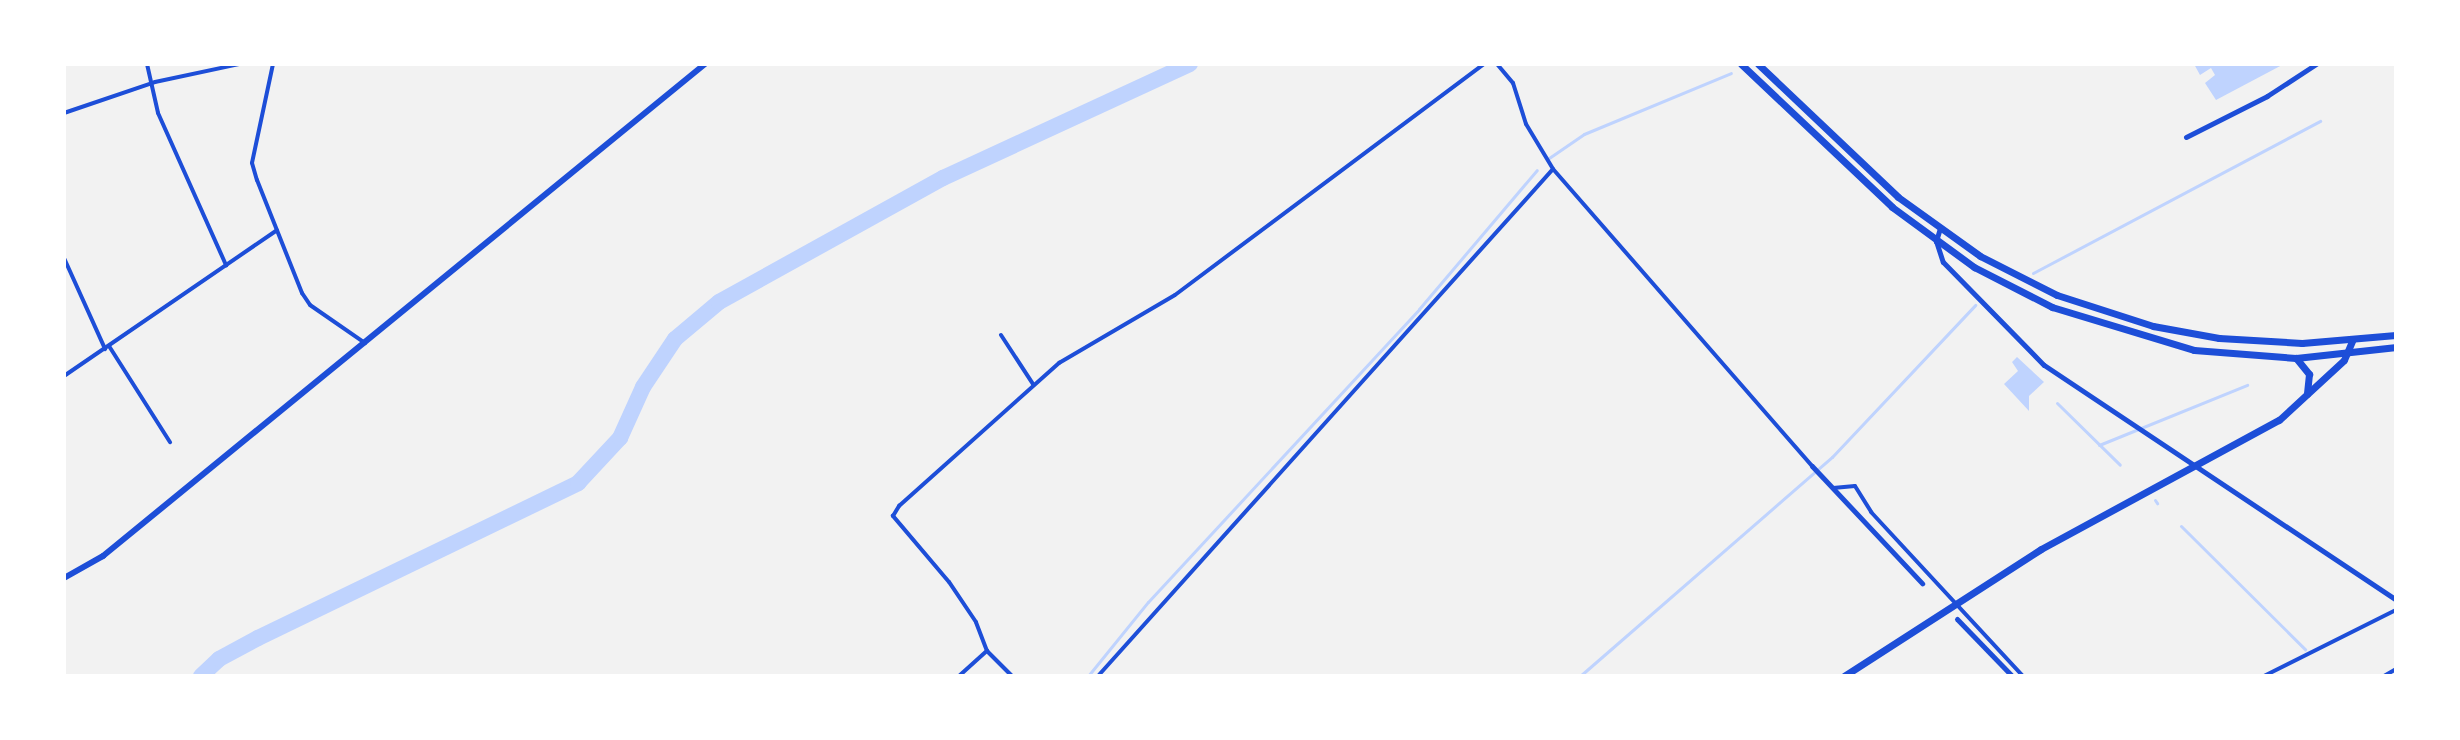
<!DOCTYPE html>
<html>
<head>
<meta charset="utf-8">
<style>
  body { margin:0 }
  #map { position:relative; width:2460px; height:740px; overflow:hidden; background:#f2f2f2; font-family:"Golos Text",sans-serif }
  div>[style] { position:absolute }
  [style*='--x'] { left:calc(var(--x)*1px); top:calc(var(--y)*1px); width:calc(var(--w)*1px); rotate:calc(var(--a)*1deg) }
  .water>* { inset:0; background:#bfd3fe }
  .stream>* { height:3px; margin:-1.5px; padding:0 1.5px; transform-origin:1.5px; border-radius:1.5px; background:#bfd3fe }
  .river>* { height:16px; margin:-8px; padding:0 8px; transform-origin:8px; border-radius:8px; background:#bfd3fe }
  .minor>* { height:4px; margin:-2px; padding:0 2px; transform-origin:2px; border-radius:2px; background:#1d4ed8 }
  .tertiary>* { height:5px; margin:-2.5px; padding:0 2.5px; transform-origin:2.5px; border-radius:2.5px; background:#1d4ed8 }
  .primary>* { height:6px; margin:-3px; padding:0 3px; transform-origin:3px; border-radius:3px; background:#1d4ed8 }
  .trunk>* { height:7px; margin:-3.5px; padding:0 3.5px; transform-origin:3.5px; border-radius:3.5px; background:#1d4ed8 }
  span { translate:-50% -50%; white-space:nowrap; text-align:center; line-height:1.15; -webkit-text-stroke:7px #fff; paint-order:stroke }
  .frame { position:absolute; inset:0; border:66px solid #fff; pointer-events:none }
</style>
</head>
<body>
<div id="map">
  <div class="water">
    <i style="clip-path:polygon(2194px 64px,2284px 64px,2216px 100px,2205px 83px,2215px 75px,2211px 68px,2200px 75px)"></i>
    <i style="clip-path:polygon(2017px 357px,2044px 382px,2029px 396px,2029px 411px,2004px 384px,2018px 371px,2012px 362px)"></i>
  </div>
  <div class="stream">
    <i style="--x:1549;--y:158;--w:42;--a:-34.4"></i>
    <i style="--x:1584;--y:134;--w:159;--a:-22.5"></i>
    <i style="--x:2033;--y:273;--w:325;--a:-27.9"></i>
    <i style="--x:2057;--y:403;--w:88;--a:44.5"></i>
    <i style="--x:2099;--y:445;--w:160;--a:-22.1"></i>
    <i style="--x:2155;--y:500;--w:4;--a:56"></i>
    <i style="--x:2181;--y:526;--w:175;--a:44.8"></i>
    <i style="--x:1088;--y:676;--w:95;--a:-51"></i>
    <i style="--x:1148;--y:602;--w:399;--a:-47.2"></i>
    <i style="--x:1419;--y:309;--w:182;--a:-49.7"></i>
    <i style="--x:1580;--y:676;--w:334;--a:-41"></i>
    <i style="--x:1832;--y:457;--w:209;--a:-46.7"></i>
  </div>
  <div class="river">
    <i style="--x:201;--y:676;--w:25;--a:-43"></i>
    <i style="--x:219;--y:659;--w:44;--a:-28.3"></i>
    <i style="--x:258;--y:638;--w:356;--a:-25.8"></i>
    <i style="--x:578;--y:483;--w:62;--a:-47"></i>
    <i style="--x:620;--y:438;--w:56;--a:-65.7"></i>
    <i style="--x:643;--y:387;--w:58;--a:-56.3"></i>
    <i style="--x:675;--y:339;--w:57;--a:-40.1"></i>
    <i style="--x:719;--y:302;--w:256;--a:-29"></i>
    <i style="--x:943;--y:178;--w:272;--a:-24.8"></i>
  </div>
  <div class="minor">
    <i style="--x:147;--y:64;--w:50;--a:77.3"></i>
    <i style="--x:158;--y:113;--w:167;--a:65.9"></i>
    <i style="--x:273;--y:64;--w:101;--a:102"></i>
    <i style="--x:252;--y:163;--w:18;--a:74"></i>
    <i style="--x:257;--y:180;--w:122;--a:68.3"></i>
    <i style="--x:302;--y:293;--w:14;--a:56"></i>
    <i style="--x:310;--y:305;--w:67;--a:34.6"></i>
    <i style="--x:1497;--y:64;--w:25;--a:50"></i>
    <i style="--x:1513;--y:83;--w:43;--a:72.4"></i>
    <i style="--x:1526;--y:124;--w:52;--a:59"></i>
    <i style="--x:1553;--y:169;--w:394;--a:48.9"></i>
    <i style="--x:64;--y:113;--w:96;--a:-18.8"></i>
    <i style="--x:155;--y:82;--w:87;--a:-12"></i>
    <i style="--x:64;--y:258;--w:100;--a:65.7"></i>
    <i style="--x:1001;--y:335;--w:59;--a:56.9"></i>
    <i style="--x:109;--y:346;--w:114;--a:57.6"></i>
    <i style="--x:64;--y:376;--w:258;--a:-34.4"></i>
    <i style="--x:1833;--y:488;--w:22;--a:-5"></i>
    <i style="--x:1855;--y:486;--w:31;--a:58"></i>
    <i style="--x:1871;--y:512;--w:224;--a:47.2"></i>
    <i style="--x:959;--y:676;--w:38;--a:-42"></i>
    <i style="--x:1012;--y:676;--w:35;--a:-135"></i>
    <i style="--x:987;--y:651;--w:31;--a:-111"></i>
    <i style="--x:976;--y:622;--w:48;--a:-124"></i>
    <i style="--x:949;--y:582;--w:87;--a:-130.3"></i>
    <i style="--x:893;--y:516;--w:12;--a:-59"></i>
    <i style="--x:899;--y:506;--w:215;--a:-41.8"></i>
    <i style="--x:1059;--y:363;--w:134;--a:-30.4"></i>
    <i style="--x:1175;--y:295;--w:386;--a:-36.8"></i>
    <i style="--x:1098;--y:676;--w:681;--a:-48.09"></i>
    <i style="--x:2264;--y:676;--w:148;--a:-26.6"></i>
    <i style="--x:2384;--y:676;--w:14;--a:-30"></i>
  </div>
  <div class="tertiary">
    <i style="--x:2186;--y:137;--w:91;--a:-26.8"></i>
    <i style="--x:2267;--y:96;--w:59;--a:-33.1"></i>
    <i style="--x:1940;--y:228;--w:14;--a:107"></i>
    <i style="--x:1936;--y:241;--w:22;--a:72"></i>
    <i style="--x:1943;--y:262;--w:144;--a:45.6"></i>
    <i style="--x:2044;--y:365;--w:423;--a:33.7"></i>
    <i style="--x:1812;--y:466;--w:161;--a:46.8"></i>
    <i style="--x:1957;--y:619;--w:79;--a:46"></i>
  </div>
  <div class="primary">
    <i style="--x:64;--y:578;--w:45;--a:-29.4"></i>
    <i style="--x:103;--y:556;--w:777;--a:-39.26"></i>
  </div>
  <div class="trunk">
    <i style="--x:1741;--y:64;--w:208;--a:43.4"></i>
    <i style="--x:1892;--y:207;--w:102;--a:36.2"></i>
    <i style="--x:1974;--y:267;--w:88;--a:27.1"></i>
    <i style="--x:2052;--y:307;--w:148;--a:16.8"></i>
    <i style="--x:2194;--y:350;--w:102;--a:4.5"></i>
    <i style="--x:2296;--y:358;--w:101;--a:-6.3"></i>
    <i style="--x:1758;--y:64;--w:193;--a:43.5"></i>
    <i style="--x:1898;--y:197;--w:101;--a:35.7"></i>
    <i style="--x:1980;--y:256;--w:86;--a:26.9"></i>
    <i style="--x:2057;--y:295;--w:101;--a:17.9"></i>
    <i style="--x:2153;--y:326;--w:67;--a:10.3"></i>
    <i style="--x:2219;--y:338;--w:83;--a:3.4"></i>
    <i style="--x:2302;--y:343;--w:94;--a:-4.9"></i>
    <i style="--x:2296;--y:358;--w:21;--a:51"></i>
    <i style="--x:2309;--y:374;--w:20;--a:96"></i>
    <i style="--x:1844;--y:676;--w:234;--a:-32.8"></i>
    <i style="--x:2041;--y:549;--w:271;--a:-28.5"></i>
    <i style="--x:2279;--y:420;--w:88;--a:-42.7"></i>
    <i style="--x:2344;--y:360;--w:21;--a:-67"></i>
  </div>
  <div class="frame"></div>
</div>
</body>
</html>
